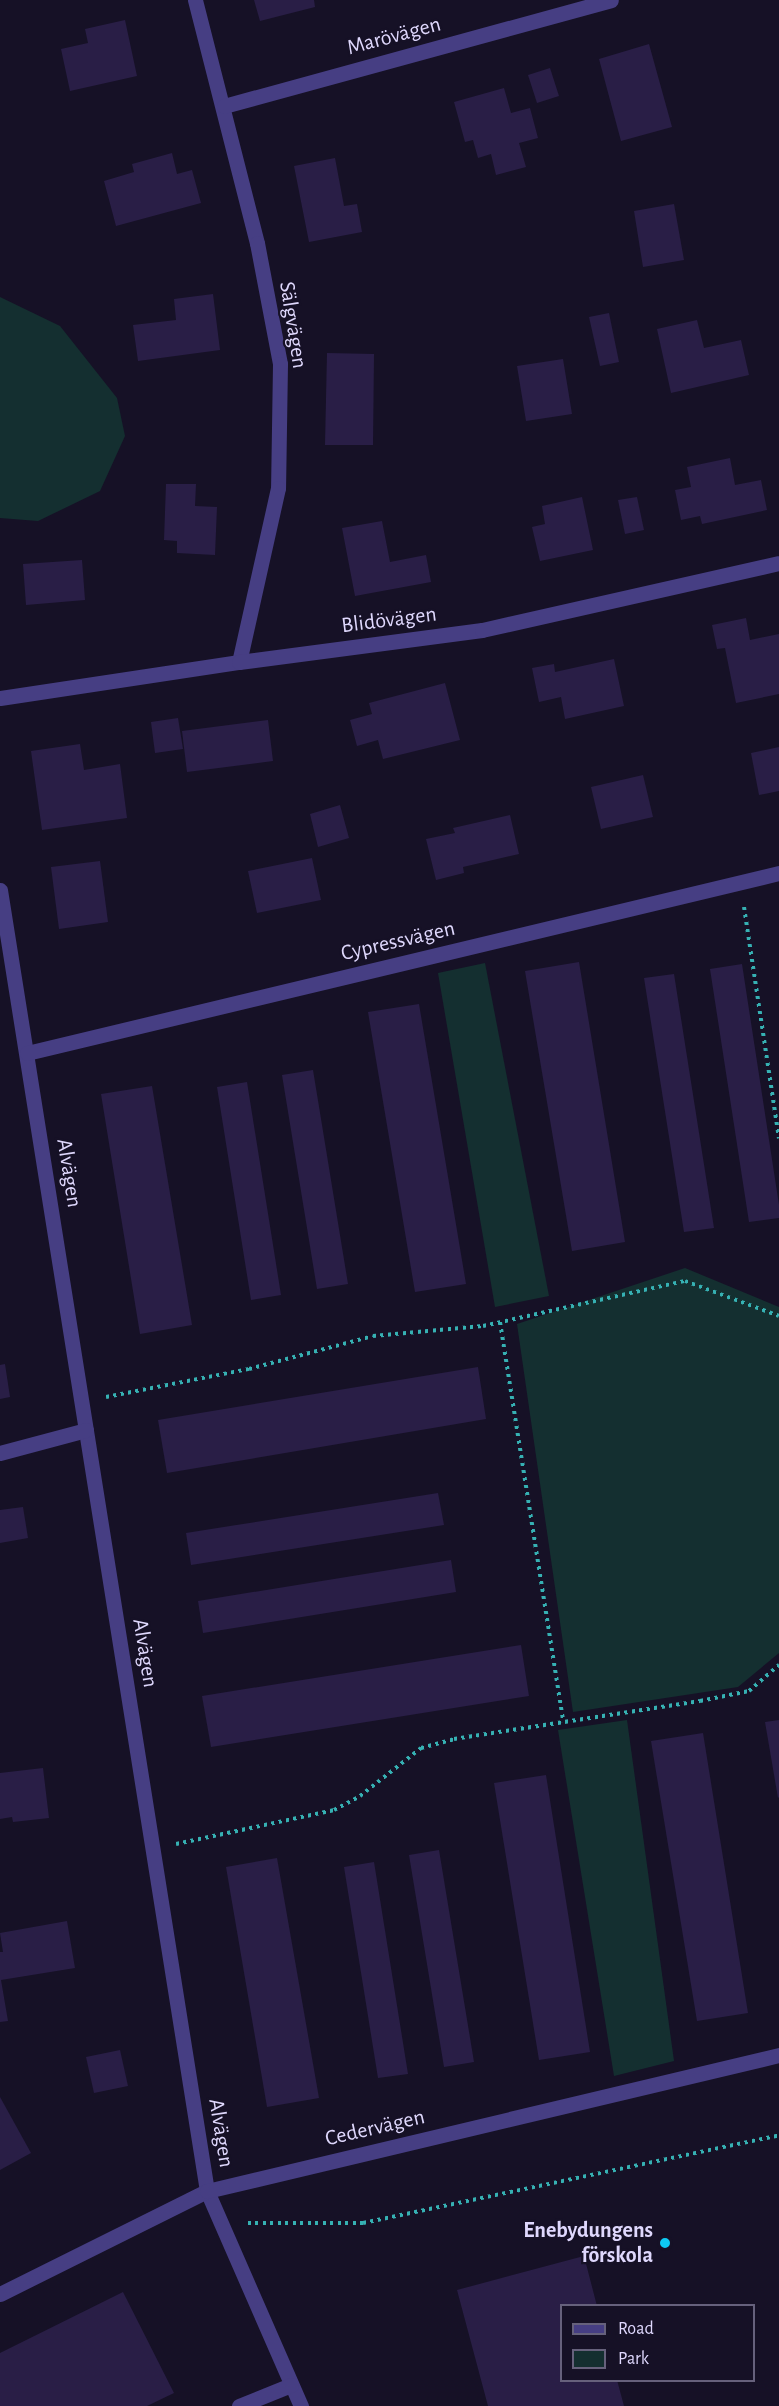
<!DOCTYPE html>
<html>
<head>
<meta charset="utf-8">
<style>
  body { margin:0 }
  #map { position:relative; width:779px; height:2406px; overflow:hidden; background:#161126; font-family:"Alegreya Sans",sans-serif }
  div>[style] { position:absolute }
  [style*='--x'] { left:calc(var(--x)*1px); top:calc(var(--y)*1px); width:calc(var(--w)*1px); rotate:calc(var(--a)*1deg) }
  .green>* { inset:0; background:#142f30 }
  .building>* { inset:0; background:#291e46 }
  .path>* { height:4px; margin-top:-2px; transform-origin:0; background:repeating-linear-gradient(90deg,#36b1b3 0 3px,transparent 0 7.5px) }
  .minor>* { height:15px; margin:-7.5px; padding:0 7.5px; transform-origin:7.5px; border-radius:7.5px; background:#463e83 }
  .dots>* { width:16px; height:16px; translate:-50% -50%; box-sizing:border-box; border:3px solid #161126; border-radius:50% }
  span { translate:-50% -50%; white-space:nowrap; text-align:center; line-height:1.15; -webkit-text-stroke:4.5px #161126; paint-order:stroke }
  .street-label { font-size:22px; color:#dfd8fd }
  .poi-label { font-size:22px; color:#dfd8fd; font-weight:700 }
  .right { translate:-100% -50%; text-align:right }
  .legend { position:absolute; left:560px; top:2304px; width:195px; height:78px; box-sizing:border-box; background:#161126; border:2px solid #66617c; margin:0; padding:8px 10px; list-style:none; font-size:18px; color:#dfd8fd }
  .legend li { display:flex; align-items:center; gap:12px; height:30px }
  .legend b { width:30px; border:2px solid #66617c }
</style>
</head>
<body>
<div id="map">
  <div class="green">
    <i style="clip-path:polygon(0 297px,60px 326px,117px 398px,125px 436px,100px 491px,38px 521px,0 518px)"></i>
    <i style="clip-path:polygon(485px 963px,549px 1296px,495px 1307px,438px 973px)"></i>
    <i style="clip-path:polygon(685px 1268px,779px 1307px,779px 1653px,738px 1687px,573px 1712px,517px 1324px)"></i>
    <i style="clip-path:polygon(627px 1720px,674px 2061px,614px 2076px,558px 1730px)"></i>
  </div>
  <div class="building">
    <i style="clip-path:polygon(254px 0,314px 0,315px 7px,260px 21px)"></i>
    <i style="clip-path:polygon(125px 20px,137px 76px,70px 91px,61px 49px,88px 43px,85px 29px)"></i>
    <i style="clip-path:polygon(649px 44px,672px 127px,621px 141px,599px 59px)"></i>
    <i style="clip-path:polygon(550px 68px,559px 96px,537px 103px,528px 75px)"></i>
    <i style="clip-path:polygon(504px 88px,511px 113px,530px 108px,538px 138px,519px 143px,526px 167px,496px 175px,491px 154px,478px 158px,473px 140px,465px 142px,454px 102px)"></i>
    <i style="clip-path:polygon(172px 153px,177px 174px,192px 170px,201px 203px,116px 226px,104px 181px,134px 172px,132px 164px)"></i>
    <i style="clip-path:polygon(335px 158px,344px 206px,357px 204px,362px 232px,309px 242px,294px 166px)"></i>
    <i style="clip-path:polygon(674px 204px,684px 260px,643px 267px,634px 211px)"></i>
    <i style="clip-path:polygon(213px 294px,220px 350px,138px 361px,133px 325px,176px 320px,174px 299px)"></i>
    <i style="clip-path:polygon(609px 313px,619px 362px,600px 366px,589px 317px)"></i>
    <i style="clip-path:polygon(697px 320px,704px 348px,741px 340px,749px 375px,671px 393px,657px 329px)"></i>
    <i style="clip-path:polygon(327px 353px,374px 354px,373px 445px,325px 445px)"></i>
    <i style="clip-path:polygon(563px 359px,572px 414px,526px 421px,517px 366px)"></i>
    <i style="clip-path:polygon(730px 458px,735px 485px,761px 480px,767px 510px,702px 524px,700px 516px,681px 520px,675px 490px,691px 487px,687px 467px)"></i>
    <i style="clip-path:polygon(166px 484px,196px 484px,195px 506px,217px 507px,215px 555px,177px 553px,177px 541px,164px 540px)"></i>
    <i style="clip-path:polygon(582px 497px,593px 550px,540px 561px,532px 527px,545px 524px,542px 506px)"></i>
    <i style="clip-path:polygon(637px 497px,644px 530px,625px 534px,618px 500px)"></i>
    <i style="clip-path:polygon(382px 521px,390px 562px,426px 555px,431px 582px,355px 596px,342px 528px)"></i>
    <i style="clip-path:polygon(82px 560px,85px 600px,26px 605px,23px 564px)"></i>
    <i style="clip-path:polygon(746px 618px,750px 640px,779px 634px,779px 694px,736px 703px,725px 648px,717px 649px,712px 625px)"></i>
    <i style="clip-path:polygon(614px 659px,624px 706px,565px 719px,561px 697px,539px 702px,532px 668px,554px 664px,555px 672px)"></i>
    <i style="clip-path:polygon(445px 683px,460px 740px,383px 759px,378px 740px,357px 746px,350px 720px,372px 714px,369px 703px)"></i>
    <i style="clip-path:polygon(178px 718px,183px 749px,155px 753px,151px 722px)"></i>
    <i style="clip-path:polygon(268px 720px,273px 761px,187px 772px,182px 731px)"></i>
    <i style="clip-path:polygon(80px 744px,84px 770px,120px 764px,127px 818px,42px 830px,31px 751px)"></i>
    <i style="clip-path:polygon(779px 747px,779px 791px,759px 795px,751px 753px)"></i>
    <i style="clip-path:polygon(643px 775px,653px 817px,601px 829px,591px 787px)"></i>
    <i style="clip-path:polygon(340px 805px,349px 838px,318px 847px,310px 814px)"></i>
    <i style="clip-path:polygon(510px 815px,519px 854px,463px 867px,464px 873px,436px 880px,426px 839px,455px 833px,453px 828px)"></i>
    <i style="clip-path:polygon(312px 858px,321px 900px,257px 913px,248px 871px)"></i>
    <i style="clip-path:polygon(100px 861px,108px 922px,59px 929px,51px 867px)"></i>
    <i style="clip-path:polygon(579px 962px,625px 1242px,572px 1251px,525px 971px)"></i>
    <i style="clip-path:polygon(742px 964px,779px 1205px,779px 1218px,749px 1222px,710px 969px)"></i>
    <i style="clip-path:polygon(674px 974px,714px 1228px,684px 1232px,644px 978px)"></i>
    <i style="clip-path:polygon(419px 1004px,466px 1284px,415px 1292px,368px 1012px)"></i>
    <i style="clip-path:polygon(313px 1070px,348px 1284px,317px 1289px,282px 1075px)"></i>
    <i style="clip-path:polygon(247px 1082px,281px 1295px,251px 1300px,217px 1087px)"></i>
    <i style="clip-path:polygon(152px 1086px,192px 1325px,140px 1334px,101px 1094px)"></i>
    <i style="clip-path:polygon(5px 1364px,10px 1397px,0 1399px,0 1365px)"></i>
    <i style="clip-path:polygon(478px 1367px,486px 1419px,167px 1473px,158px 1420px)"></i>
    <i style="clip-path:polygon(438px 1493px,444px 1525px,191px 1565px,186px 1533px)"></i>
    <i style="clip-path:polygon(23px 1507px,28px 1538px,0 1543px,0 1510px)"></i>
    <i style="clip-path:polygon(451px 1560px,456px 1592px,203px 1633px,198px 1601px)"></i>
    <i style="clip-path:polygon(521px 1645px,529px 1696px,211px 1747px,202px 1696px)"></i>
    <i style="clip-path:polygon(779px 1720px,779px 1797px,778px 1798px,765px 1722px)"></i>
    <i style="clip-path:polygon(703px 1733px,748px 2013px,697px 2021px,651px 1741px)"></i>
    <i style="clip-path:polygon(43px 1768px,49px 1818px,13px 1822px,12px 1817px,0 1819px,0 1773px)"></i>
    <i style="clip-path:polygon(546px 1775px,590px 2052px,539px 2060px,494px 1783px)"></i>
    <i style="clip-path:polygon(439px 1850px,474px 2062px,444px 2067px,409px 1855px)"></i>
    <i style="clip-path:polygon(277px 1858px,319px 2098px,267px 2107px,226px 1867px)"></i>
    <i style="clip-path:polygon(374px 1862px,408px 2074px,378px 2078px,344px 1867px)"></i>
    <i style="clip-path:polygon(67px 1921px,75px 1968px,1px 1980px,8px 2021px,0 2022px,0 1952px,3px 1952px,0 1933px)"></i>
    <i style="clip-path:polygon(120px 2050px,128px 2086px,94px 2093px,86px 2057px)"></i>
    <i style="clip-path:polygon(0 2097px,31px 2153px,0 2170px)"></i>
    <i style="clip-path:polygon(584px 2256px,597px 2306px,561px 2306px,561px 2380px,617px 2380px,624px 2406px,488px 2406px,457px 2290px)"></i>
    <i style="clip-path:polygon(123px 2292px,174px 2393px,147px 2406px,0 2406px,0 2353px)"></i>
  </div>
  <div class="path">
    <i style="--x:744;--y:907;--w:234;--a:81.4"></i>
    <i style="--x:500;--y:1322;--w:405;--a:81"></i>
    <i style="--x:106;--y:1397;--w:146;--a:-11.1"></i>
    <i style="--x:249;--y:1369;--w:128;--a:-14.9"></i>
    <i style="--x:373;--y:1336;--w:110;--a:-5.2"></i>
    <i style="--x:483;--y:1326;--w:207;--a:-12.6"></i>
    <i style="--x:685;--y:1281;--w:100;--a:20.4"></i>
    <i style="--x:176;--y:1844;--w:162;--a:-12.1"></i>
    <i style="--x:334;--y:1810;--w:30;--a:-28"></i>
    <i style="--x:360;--y:1796;--w:78;--a:-38.2"></i>
    <i style="--x:421;--y:1748;--w:34;--a:-15"></i>
    <i style="--x:454;--y:1739;--w:249;--a:-8.8"></i>
    <i style="--x:700;--y:1701;--w:50;--a:-11.5"></i>
    <i style="--x:749;--y:1691;--w:40;--a:-41"></i>
    <i style="--x:248;--y:2223;--w:115;--a:0"></i>
    <i style="--x:363;--y:2223;--w:425;--a:-11.9"></i>
  </div>
  <div class="minor">
    <i style="--x:195;--y:0;--w:251;--a:75.7"></i>
    <i style="--x:257;--y:243;--w:123;--a:79.2"></i>
    <i style="--x:280;--y:364;--w:124;--a:90.9"></i>
    <i style="--x:278;--y:488;--w:178;--a:102.6"></i>
    <i style="--x:224;--y:106;--w:401;--a:-15.3"></i>
    <i style="--x:0;--y:698;--w:242;--a:-8.6"></i>
    <i style="--x:239;--y:662;--w:245;--a:-7.5"></i>
    <i style="--x:482;--y:630;--w:304;--a:-12.7"></i>
    <i style="--x:0;--y:890;--w:1317;--a:80.96"></i>
    <i style="--x:207;--y:2191;--w:235;--a:66.4"></i>
    <i style="--x:27;--y:1053;--w:773;--a:-13.46"></i>
    <i style="--x:0;--y:1453;--w:89;--a:-15"></i>
    <i style="--x:0;--y:2294;--w:231;--a:-26.5"></i>
    <i style="--x:207;--y:2191;--w:588;--a:-13.37"></i>
    <i style="--x:239;--y:2406;--w:56;--a:-22"></i>
  </div>
  <div class="dots">
    <i style="left:665px;top:2243px;background:#0ecaf3"></i>
  </div>
  <div class="street-label">
    <span style="left:394px;top:36px;rotate:-15deg">Marövägen</span>
    <span style="left:293px;top:325px;rotate:81deg">Sälgvägen</span>
    <span style="left:389px;top:620px;rotate:-7deg">Blidövägen</span>
    <span style="left:398px;top:941px;rotate:-13deg">Cypressvägen</span>
    <span style="left:69px;top:1173px;rotate:81deg">Alvägen</span>
    <span style="left:145px;top:1653px;rotate:81deg">Alvägen</span>
    <span style="left:375px;top:2128px;rotate:-13deg">Cedervägen</span>
    <span style="left:221px;top:2133px;rotate:81deg">Alvägen</span>
  </div>
  <div class="poi-label">
    <span class="right" style="left:653px;top:2243px">Enebydungens<br>förskola</span>
  </div>
  <ul class="legend">
  <li><b style="height:8px;background:#463e83"></b>Road</li>
  <li><b style="height:16px;background:#142f30"></b>Park</li>
  </ul>
</div>
</body>
</html>
